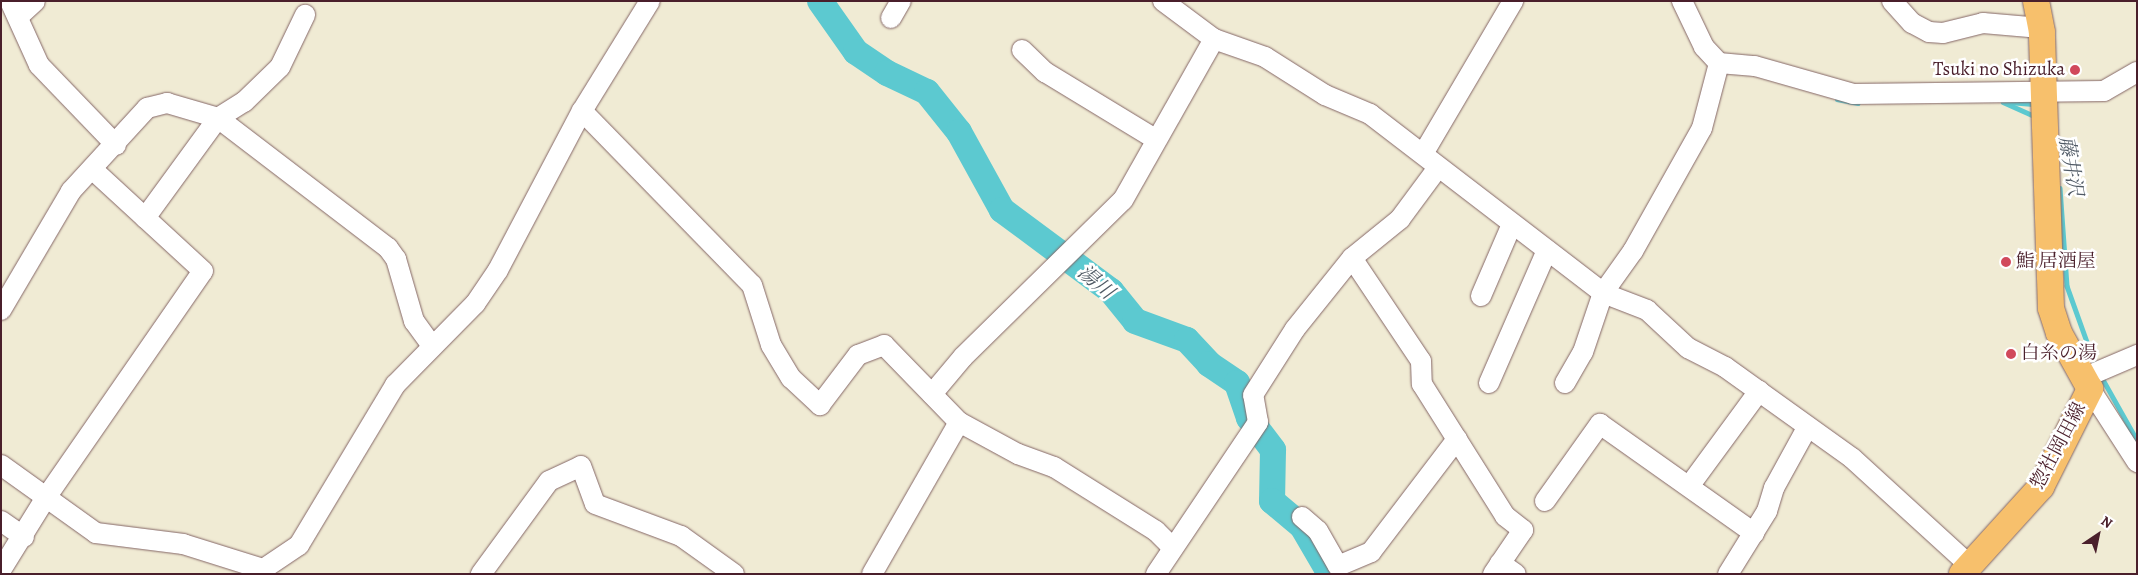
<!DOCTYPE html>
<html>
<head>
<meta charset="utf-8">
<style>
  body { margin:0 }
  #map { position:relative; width:2138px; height:575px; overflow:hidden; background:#f0ebd4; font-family:Alegreya,"Noto Serif JP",serif }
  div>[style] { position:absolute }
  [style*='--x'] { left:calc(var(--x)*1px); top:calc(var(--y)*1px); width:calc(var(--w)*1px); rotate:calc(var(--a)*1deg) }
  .stream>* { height:4.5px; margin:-2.25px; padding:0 2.25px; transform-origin:2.25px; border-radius:2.25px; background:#5cc9d0 }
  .river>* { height:26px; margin:-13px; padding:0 13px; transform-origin:13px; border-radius:13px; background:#5cc9d0 }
  .roads { filter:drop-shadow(0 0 1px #846666) drop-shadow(0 0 1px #846666) }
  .minor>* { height:20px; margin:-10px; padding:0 10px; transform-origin:10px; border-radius:10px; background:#fff }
  .major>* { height:26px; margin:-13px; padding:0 13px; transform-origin:13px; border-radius:13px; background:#f7c06c }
  .dots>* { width:14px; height:14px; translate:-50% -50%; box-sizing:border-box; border:2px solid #fff; border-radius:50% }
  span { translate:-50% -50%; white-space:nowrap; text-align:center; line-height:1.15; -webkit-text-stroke:5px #fff; paint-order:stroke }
  .poi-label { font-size:19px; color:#4a1f2b }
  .right { translate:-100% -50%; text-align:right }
  .left { translate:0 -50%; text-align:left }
  .street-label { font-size:19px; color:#4a1f2b }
  .water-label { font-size:20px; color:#505a65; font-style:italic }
  .frame { position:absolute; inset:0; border:2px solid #4a1f2b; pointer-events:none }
  .north { position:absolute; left:2073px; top:510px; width:50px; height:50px; -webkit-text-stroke:4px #fff; paint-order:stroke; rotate:34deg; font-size:14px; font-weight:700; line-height:20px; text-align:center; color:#4a1f2b }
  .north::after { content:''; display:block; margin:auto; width:18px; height:22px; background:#4a1f2b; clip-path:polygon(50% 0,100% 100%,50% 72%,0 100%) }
</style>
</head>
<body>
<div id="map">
  <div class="stream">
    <i style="--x:1837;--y:99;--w:21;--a:11"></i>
    <i style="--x:2003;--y:102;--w:37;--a:24"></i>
    <i style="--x:2009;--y:102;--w:21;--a:5"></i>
    <i style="--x:2060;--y:188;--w:98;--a:85.9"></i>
    <i style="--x:2067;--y:286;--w:86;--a:70.3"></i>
    <i style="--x:2101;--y:376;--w:73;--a:60.6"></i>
  </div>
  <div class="river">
    <i style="--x:820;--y:1;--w:62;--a:54.8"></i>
    <i style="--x:856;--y:52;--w:37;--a:34"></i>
    <i style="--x:887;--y:73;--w:44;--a:25.4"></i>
    <i style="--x:927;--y:92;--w:51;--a:51.3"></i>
    <i style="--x:959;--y:132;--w:89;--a:61.1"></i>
    <i style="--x:1002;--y:210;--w:136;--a:36.6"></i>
    <i style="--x:1111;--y:291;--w:38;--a:51"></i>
    <i style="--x:1135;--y:321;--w:55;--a:20.1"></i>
    <i style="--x:1187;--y:340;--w:33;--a:47"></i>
    <i style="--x:1209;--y:364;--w:34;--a:34"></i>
    <i style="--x:1237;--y:383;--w:37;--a:71"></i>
    <i style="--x:1249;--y:418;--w:40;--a:53"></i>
    <i style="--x:1273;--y:450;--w:51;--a:91.1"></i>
    <i style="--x:1272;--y:501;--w:39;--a:40"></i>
    <i style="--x:1302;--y:526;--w:56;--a:59.7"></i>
  </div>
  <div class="roads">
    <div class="minor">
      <i style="--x:10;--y:1;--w:70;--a:65.6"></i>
      <i style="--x:39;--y:65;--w:111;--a:46.1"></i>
      <i style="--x:1163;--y:1;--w:64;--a:36.7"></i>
      <i style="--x:1214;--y:39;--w:54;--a:19.4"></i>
      <i style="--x:1265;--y:57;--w:71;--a:32.3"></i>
      <i style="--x:1325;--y:95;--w:49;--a:22.9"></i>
      <i style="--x:1370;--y:114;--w:294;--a:37.5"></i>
      <i style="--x:1603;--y:293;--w:47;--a:21.1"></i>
      <i style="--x:1647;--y:310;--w:56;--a:42.8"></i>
      <i style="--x:1688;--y:348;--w:42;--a:27.2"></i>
      <i style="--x:1725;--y:367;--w:156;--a:35.6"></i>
      <i style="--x:1852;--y:458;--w:156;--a:42.4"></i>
      <i style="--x:1682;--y:1;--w:51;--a:64.4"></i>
      <i style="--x:1704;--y:47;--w:22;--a:47"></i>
      <i style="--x:1719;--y:63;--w:36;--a:5"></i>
      <i style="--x:1755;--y:66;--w:102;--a:15.9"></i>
      <i style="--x:1853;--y:94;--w:251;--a:-0.7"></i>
      <i style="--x:2104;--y:91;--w:38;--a:-30"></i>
      <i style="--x:1892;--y:1;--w:30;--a:48"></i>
      <i style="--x:1912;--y:23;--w:19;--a:28"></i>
      <i style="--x:1929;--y:32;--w:14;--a:4"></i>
      <i style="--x:1943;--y:33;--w:41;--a:-14"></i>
      <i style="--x:1983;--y:23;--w:58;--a:4.9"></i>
      <i style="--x:18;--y:17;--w:23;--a:-43"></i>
      <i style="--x:891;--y:18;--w:20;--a:-60"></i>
      <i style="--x:1022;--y:50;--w:32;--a:44"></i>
      <i style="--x:1045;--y:72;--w:129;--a:31.3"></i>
      <i style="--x:582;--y:111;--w:243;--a:45.7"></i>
      <i style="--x:752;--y:285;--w:63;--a:72.4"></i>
      <i style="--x:771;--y:345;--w:39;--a:59"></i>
      <i style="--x:791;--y:378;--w:40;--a:43"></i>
      <i style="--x:820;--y:405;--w:63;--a:-52.8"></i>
      <i style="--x:858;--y:355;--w:28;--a:-21"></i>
      <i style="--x:884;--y:345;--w:107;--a:45.8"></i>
      <i style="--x:959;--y:422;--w:67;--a:28.5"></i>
      <i style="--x:1018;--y:454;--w:38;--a:20"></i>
      <i style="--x:1054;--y:467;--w:120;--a:32.1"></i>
      <i style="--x:1156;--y:531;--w:23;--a:45"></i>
      <i style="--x:1423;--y:154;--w:178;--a:-59.5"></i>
      <i style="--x:145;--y:218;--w:124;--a:-53.9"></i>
      <i style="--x:218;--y:118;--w:31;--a:-32"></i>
      <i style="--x:244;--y:102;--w:50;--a:-44.2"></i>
      <i style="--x:280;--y:67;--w:58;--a:-64.3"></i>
      <i style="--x:1352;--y:258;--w:124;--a:56.2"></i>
      <i style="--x:1421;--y:361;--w:23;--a:88"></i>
      <i style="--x:1422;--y:384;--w:156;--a:57.8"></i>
      <i style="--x:1505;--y:516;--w:23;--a:38"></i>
      <i style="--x:1523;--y:530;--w:53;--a:124.3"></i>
      <i style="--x:1481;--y:296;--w:78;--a:-66.7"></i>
      <i style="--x:1;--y:310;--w:138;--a:-59.5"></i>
      <i style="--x:71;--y:191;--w:113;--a:-47.5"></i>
      <i style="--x:147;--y:108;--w:21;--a:-14"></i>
      <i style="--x:167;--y:103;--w:53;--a:16.4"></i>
      <i style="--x:218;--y:118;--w:214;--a:37.4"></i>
      <i style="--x:388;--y:248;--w:14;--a:54"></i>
      <i style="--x:396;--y:259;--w:65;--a:73.8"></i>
      <i style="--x:414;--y:321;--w:31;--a:54"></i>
      <i style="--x:2083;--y:378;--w:59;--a:-23.1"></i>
      <i style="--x:1489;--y:383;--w:145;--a:-66.4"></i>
      <i style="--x:1565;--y:383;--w:36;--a:-60"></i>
      <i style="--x:1583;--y:352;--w:62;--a:-71.3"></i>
      <i style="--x:1603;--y:293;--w:52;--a:-54.5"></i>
      <i style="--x:1633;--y:251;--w:141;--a:-60.7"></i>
      <i style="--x:1702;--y:128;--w:67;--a:-75.3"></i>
      <i style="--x:2090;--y:389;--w:87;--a:57.2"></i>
      <i style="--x:932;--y:394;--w:48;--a:-50"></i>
      <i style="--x:963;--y:357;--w:224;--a:-44.5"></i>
      <i style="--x:1123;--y:200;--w:185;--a:-60.5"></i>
      <i style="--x:1;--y:465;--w:117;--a:35.6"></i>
      <i style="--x:96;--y:533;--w:88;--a:7.2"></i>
      <i style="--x:183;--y:544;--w:84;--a:17.4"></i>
      <i style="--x:1690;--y:485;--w:117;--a:-53.7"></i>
      <i style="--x:1545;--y:501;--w:95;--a:-54.5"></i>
      <i style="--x:1600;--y:424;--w:189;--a:35.3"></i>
      <i style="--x:1302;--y:517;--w:21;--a:41"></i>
      <i style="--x:1318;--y:531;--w:40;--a:60.3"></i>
      <i style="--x:1338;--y:566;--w:36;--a:-23"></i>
      <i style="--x:1371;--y:552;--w:142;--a:-52.7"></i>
      <i style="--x:1;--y:521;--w:28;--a:35"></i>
      <i style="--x:1500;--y:563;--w:19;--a:35"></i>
      <i style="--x:1;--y:570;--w:84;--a:-58.2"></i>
      <i style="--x:45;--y:499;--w:277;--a:-55.3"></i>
      <i style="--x:203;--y:271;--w:149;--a:-137.4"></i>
      <i style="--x:256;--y:574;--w:52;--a:-34"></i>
      <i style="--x:299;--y:545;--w:187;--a:-59"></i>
      <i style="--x:395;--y:385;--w:114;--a:-45.4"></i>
      <i style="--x:475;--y:304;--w:41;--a:-55.9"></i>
      <i style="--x:498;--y:270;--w:180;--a:-62.2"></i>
      <i style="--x:582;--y:111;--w:129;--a:-58.3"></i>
      <i style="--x:481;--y:574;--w:115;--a:-53.8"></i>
      <i style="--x:549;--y:481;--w:35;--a:-25"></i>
      <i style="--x:581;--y:466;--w:40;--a:69.8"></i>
      <i style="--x:595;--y:504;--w:92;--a:20.4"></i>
      <i style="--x:681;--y:536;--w:65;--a:35.6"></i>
      <i style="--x:872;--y:574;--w:175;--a:-60.2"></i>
      <i style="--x:1156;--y:574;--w:183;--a:-56.1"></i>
      <i style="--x:1258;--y:422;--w:27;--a:-100"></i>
      <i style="--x:1253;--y:395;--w:78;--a:-57.5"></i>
      <i style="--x:1295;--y:329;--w:91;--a:-51.2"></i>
      <i style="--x:1352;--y:258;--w:62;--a:-39.1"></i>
      <i style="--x:1400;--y:219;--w:62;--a:-53.5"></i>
      <i style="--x:1728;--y:574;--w:74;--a:-58.2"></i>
      <i style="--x:1767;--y:511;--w:24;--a:-73"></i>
      <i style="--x:1774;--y:488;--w:68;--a:-61.2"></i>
    </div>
    <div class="major">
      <i style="--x:1962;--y:574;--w:118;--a:-47.8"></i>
      <i style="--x:2041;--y:487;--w:110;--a:-63.4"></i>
      <i style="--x:2090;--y:389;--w:64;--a:-119"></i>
      <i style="--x:2059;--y:333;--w:26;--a:-108"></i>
      <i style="--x:2051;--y:308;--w:276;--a:-91.9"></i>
      <i style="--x:2042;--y:32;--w:32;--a:-101"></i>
    </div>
  </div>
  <div class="dots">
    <i style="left:2075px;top:70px;background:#d1495b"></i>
    <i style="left:2006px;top:262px;background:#d1495b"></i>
    <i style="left:2011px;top:354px;background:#d1495b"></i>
  </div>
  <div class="poi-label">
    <span class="right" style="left:2065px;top:70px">Tsuki no Shizuka</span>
    <span class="left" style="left:2016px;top:262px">鮨 居酒屋</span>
    <span class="left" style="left:2021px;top:354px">白糸の湯</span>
  </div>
  <div class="street-label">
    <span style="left:2059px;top:446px;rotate:-62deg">惣社岡田線</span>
  </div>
  <div class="water-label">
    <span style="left:2071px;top:166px;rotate:80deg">藤井沢</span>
    <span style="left:1096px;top:282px;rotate:40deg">湯川</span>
  </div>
  <div class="frame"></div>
  <div class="north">N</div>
</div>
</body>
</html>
